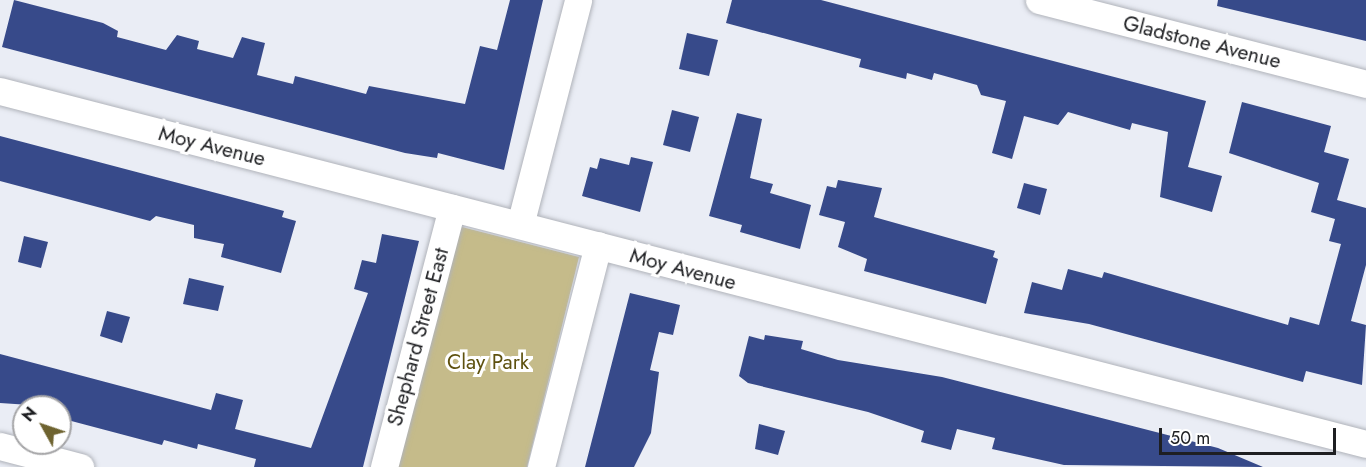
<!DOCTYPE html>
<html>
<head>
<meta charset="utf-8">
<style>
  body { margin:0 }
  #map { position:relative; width:1366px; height:467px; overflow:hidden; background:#eaedf5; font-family:Jost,sans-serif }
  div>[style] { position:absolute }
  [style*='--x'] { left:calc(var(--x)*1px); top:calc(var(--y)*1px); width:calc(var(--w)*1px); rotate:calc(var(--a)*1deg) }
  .green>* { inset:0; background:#c5bb8a }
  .building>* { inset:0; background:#374a8a }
  .roads { filter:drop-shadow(0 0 2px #b0b3ba) drop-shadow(0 0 2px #b0b3ba) }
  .minor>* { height:27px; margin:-13.5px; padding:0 13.5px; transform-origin:13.5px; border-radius:13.5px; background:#fff }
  span { translate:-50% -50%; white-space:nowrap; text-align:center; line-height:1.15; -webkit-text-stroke:6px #fff; paint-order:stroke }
  .street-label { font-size:21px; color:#1e1f22 }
  .park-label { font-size:21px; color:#5e510f }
  .north { position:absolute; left:12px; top:395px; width:60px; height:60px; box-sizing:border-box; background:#fff; border:2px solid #a5a5a7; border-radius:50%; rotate:310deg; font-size:16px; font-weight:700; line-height:24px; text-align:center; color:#1e1f22 }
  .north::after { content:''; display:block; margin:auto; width:21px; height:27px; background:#6e6330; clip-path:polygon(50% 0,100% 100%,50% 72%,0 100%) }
  .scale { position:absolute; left:1159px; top:428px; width:177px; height:27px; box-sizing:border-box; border:3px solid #1e1f22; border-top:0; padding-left:8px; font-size:18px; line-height:21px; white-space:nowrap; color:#1e1f22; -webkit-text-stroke:4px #fff; paint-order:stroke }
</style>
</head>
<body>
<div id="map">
  <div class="green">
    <i style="clip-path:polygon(458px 226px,579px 257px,527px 467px,397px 467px)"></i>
  </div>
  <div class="building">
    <i style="clip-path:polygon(14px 0,103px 23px,118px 31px,117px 37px,166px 50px,177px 35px,199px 41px,197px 49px,233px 58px,242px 37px,265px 43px,257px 75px,293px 84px,295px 76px,366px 94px,369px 86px,465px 104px,480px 46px,497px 50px,510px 0,543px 0,504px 170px,438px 153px,437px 158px,405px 153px,2px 47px)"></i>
    <i style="clip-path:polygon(732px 0,821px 0,1206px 101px,1188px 167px,1222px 176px,1212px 212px,1160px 197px,1168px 132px,1132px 123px,1130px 130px,1068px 112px,1058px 125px,1024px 116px,1012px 159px,992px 153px,1006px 101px,981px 95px,977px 85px,934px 73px,932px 80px,907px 73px,906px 79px,859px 67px,861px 59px,726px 23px)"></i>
    <i style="clip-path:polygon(1218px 0,1366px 0,1366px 41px,1217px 6px)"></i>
    <i style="clip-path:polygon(687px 33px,718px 40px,709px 76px,679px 69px)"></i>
    <i style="clip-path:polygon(1242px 102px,1331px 126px,1324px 152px,1349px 159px,1337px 200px,1366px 208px,1366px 265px,1351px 321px,1366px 325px,1362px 385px,1306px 371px,1303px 382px,1089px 324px,1024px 313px,1032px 282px,1062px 290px,1068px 269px,1102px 278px,1104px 272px,1288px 325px,1290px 317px,1319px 325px,1341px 244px,1329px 241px,1335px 219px,1311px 212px,1319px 183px,1229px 153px)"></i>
    <i style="clip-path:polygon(672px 110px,699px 117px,690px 152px,663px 145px)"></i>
    <i style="clip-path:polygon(737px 113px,762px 119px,750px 178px,773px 184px,770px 193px,811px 205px,800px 249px,740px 232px,742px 225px,709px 216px)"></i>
    <i style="clip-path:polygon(0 136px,284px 211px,282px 217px,296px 221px,281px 273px,221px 257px,224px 244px,194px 238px,194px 225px,156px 216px,150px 221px,0 181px)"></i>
    <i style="clip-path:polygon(631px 157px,653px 162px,640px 212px,582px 196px,590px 167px,597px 169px,600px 158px,629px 165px)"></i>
    <i style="clip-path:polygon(838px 180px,882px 188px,874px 217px,995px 251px,993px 257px,998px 259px,986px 304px,864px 271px,867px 259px,838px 247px,845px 222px,819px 215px,827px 186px,836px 188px)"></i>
    <i style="clip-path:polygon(1024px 183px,1047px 189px,1040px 215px,1017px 208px)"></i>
    <i style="clip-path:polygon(382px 234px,419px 241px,363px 467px,254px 467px,256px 459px,198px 444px,197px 449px,164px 440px,162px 445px,60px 418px,60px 407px,0 403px,0 354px,211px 410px,216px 393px,243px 400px,235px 429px,311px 448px,368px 293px,354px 289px,362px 260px,376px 263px)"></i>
    <i style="clip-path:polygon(24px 236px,48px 242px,41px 268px,18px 262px)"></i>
    <i style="clip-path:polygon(189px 278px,224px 286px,218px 311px,183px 304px)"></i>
    <i style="clip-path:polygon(630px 293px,680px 305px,673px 335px,659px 332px,650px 370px,659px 372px,651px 433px,634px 467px,585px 467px)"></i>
    <i style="clip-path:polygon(107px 311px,130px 317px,122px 343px,100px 336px)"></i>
    <i style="clip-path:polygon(765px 335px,803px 341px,801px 349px,838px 360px,942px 377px,1218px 448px,1263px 467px,1064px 465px,992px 449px,995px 438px,957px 429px,951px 450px,921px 442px,924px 431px,868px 412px,748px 383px,739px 376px,749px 336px,764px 340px)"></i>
    <i style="clip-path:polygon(759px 424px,785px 431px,778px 455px,755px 449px)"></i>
  </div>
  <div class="roads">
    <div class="minor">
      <i style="--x:1039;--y:0;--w:338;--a:14.4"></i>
      <i style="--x:0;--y:91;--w:1411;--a:14.49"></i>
      <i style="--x:520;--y:225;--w:232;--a:-75.5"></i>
      <i style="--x:0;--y:446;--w:83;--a:14.7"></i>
      <i style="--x:384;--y:467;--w:268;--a:-75.3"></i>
      <i style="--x:541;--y:467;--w:229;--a:-75.6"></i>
    </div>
  </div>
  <div class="street-label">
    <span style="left:1202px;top:42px;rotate:14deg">Gladstone Avenue</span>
    <span style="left:212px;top:146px;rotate:14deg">Moy Avenue</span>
    <span style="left:683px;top:269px;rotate:15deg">Moy Avenue</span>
    <span style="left:418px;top:337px;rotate:-75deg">Shephard Street East</span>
  </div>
  <div class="park-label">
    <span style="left:488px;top:362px">Clay Park</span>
  </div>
  <div class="north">N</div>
  <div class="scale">50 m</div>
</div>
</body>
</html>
